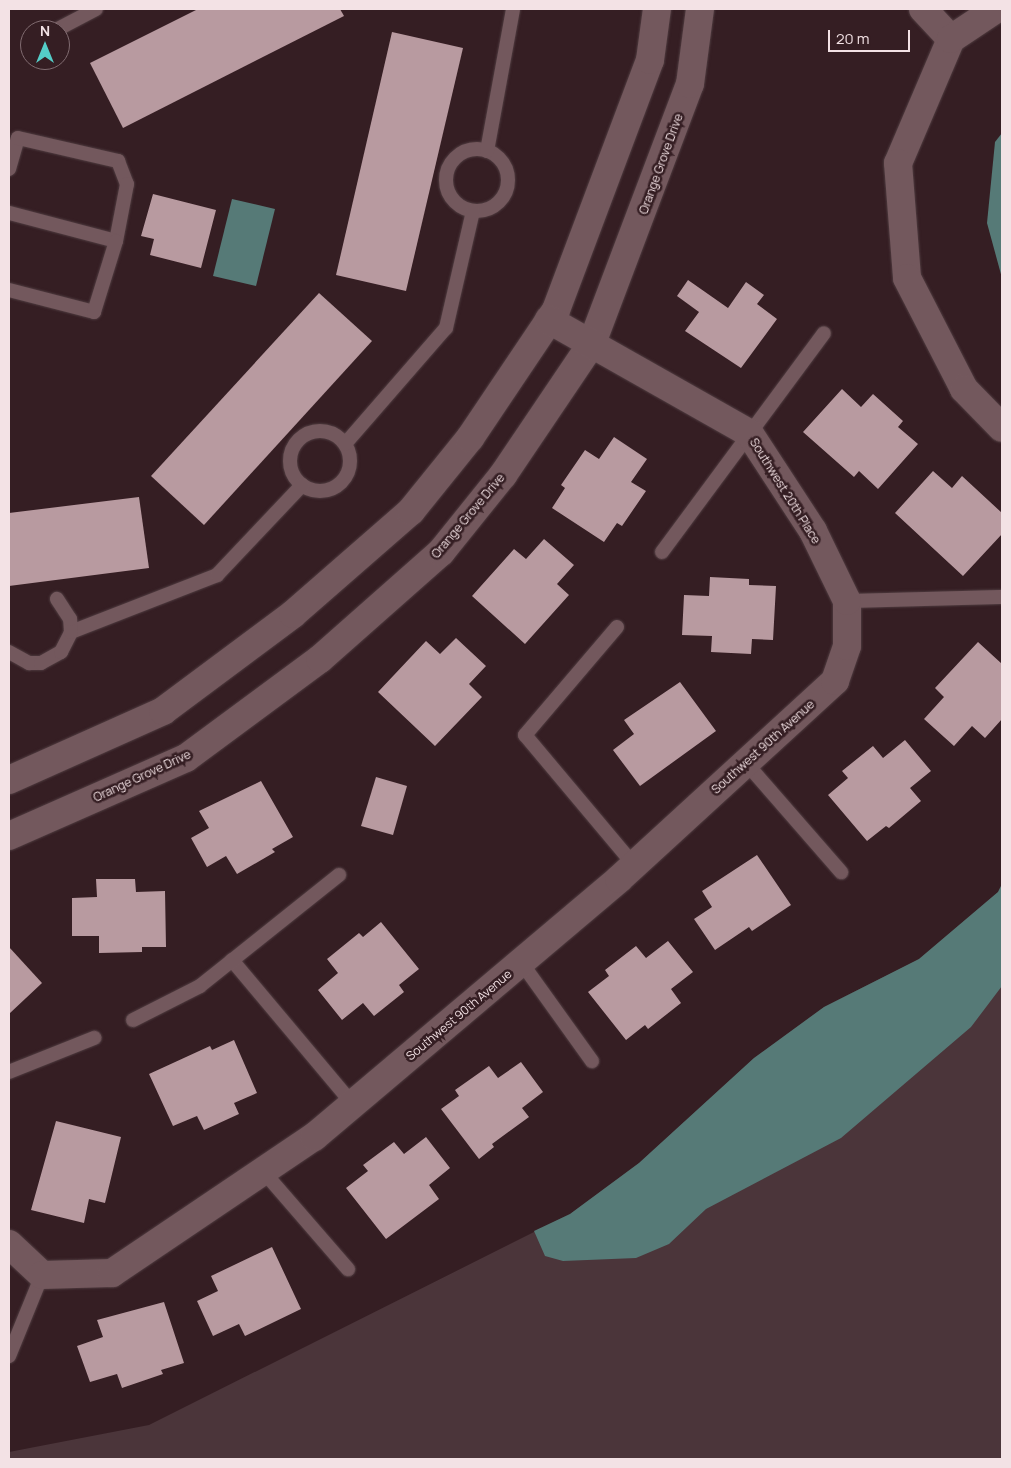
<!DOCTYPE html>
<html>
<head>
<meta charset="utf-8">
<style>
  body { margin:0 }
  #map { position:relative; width:1011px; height:1468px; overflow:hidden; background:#351e23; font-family:Manrope,sans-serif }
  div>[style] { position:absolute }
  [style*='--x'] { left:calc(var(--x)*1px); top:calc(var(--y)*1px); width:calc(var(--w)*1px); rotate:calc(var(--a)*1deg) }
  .green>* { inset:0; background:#4b353a }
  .water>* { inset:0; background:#567a77 }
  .building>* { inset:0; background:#b89aa0 }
  .roads { filter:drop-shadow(0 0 1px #4f3c40) drop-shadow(0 0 1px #4f3c40) }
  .lane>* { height:14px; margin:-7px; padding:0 7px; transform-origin:7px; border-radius:7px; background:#73585d }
  .lane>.ring { margin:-7px; padding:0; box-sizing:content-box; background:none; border:14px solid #73585d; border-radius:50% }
  .street>* { height:28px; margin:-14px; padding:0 14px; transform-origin:14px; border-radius:14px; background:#73585d }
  span { translate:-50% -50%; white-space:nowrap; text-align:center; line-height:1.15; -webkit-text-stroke:5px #351e23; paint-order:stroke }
  .street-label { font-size:12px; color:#f3e2e5 }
  .frame { position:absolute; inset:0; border:10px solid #f3e2e5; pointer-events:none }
  .north { position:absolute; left:20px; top:20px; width:50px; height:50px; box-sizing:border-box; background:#351e23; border:1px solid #816c71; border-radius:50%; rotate:0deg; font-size:14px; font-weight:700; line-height:20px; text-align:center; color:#f3e2e5 }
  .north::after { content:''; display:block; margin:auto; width:18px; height:22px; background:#54cdc7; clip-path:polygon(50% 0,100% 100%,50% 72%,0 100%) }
  .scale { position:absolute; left:828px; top:30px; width:82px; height:22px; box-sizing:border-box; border:2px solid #f3e2e5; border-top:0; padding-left:6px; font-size:15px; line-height:18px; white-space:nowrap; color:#f3e2e5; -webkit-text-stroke:4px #351e23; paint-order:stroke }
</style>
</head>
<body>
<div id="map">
  <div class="green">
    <i style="clip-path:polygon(1002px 884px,1002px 1459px,9px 1459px,9px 1452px,149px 1425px,570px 1214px,639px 1163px,754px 1058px,824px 1007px,919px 959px,998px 892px)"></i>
  </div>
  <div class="water">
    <i style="clip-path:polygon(1002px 133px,1002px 278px,987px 223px,995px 142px)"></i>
    <i style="clip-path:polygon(232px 199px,275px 209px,256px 286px,213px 276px)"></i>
    <i style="clip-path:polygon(1002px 884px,1002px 986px,971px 1027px,841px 1138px,706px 1209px,669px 1244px,636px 1258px,563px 1261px,545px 1256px,534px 1231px,570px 1214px,639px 1163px,754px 1058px,824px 1007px,919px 959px,998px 892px)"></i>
  </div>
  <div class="building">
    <i style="clip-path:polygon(198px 9px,340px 9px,344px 16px,123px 128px,90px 63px)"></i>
    <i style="clip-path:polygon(392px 32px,463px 48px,406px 291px,336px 275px)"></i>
    <i style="clip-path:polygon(153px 194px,216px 210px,201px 268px,150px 255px,154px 239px,141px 236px)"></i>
    <i style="clip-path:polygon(688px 280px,728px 308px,746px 282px,764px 295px,757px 304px,777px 319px,741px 368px,685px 331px,699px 312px,677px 296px)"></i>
    <i style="clip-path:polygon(319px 293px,372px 341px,204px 525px,151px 476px)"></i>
    <i style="clip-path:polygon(842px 389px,861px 407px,873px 394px,903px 421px,898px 427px,918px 444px,878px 489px,859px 471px,854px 477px,803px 432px)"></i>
    <i style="clip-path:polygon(614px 437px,647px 459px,631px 482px,646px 491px,622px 526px,617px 523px,604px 542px,552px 508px,565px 488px,561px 485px,585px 450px,599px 459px)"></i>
    <i style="clip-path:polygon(933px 471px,952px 488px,962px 476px,1002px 513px,1002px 534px,963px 576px,895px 513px)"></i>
    <i style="clip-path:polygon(139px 497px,149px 568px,9px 586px,9px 513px)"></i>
    <i style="clip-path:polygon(544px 539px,574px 565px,557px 584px,569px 595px,525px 644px,472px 596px,514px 549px,526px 559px)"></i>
    <i style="clip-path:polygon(710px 577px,749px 579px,749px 585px,776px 586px,773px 640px,752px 639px,751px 654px,711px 652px,712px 636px,682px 635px,684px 595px,709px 596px)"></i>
    <i style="clip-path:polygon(456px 638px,486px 666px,469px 684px,482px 697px,435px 746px,378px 692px,426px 641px,440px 654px)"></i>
    <i style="clip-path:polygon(978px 642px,1002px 664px,1002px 719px,985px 738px,972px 726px,954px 746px,924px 719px,944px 697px,935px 688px)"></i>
    <i style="clip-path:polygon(680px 682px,716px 731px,640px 786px,613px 750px,634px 734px,624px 720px)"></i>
    <i style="clip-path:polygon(905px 740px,931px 771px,910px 788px,921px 801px,889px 828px,886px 826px,867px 841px,828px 795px,848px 778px,842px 771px,873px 746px,883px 758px)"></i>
    <i style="clip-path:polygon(376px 777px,407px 786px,393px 835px,361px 826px)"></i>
    <i style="clip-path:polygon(261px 781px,293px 837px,272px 849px,275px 852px,237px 874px,226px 856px,207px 867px,191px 838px,209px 828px,199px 811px)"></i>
    <i style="clip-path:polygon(757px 855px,791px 905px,752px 931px,749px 927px,715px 950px,694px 919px,712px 907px,702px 891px)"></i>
    <i style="clip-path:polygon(96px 879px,135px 879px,136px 892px,165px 891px,166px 947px,142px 947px,142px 952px,99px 953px,99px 936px,72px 936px,72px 898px,97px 897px)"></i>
    <i style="clip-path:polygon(381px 922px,419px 969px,399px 985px,404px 992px,374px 1016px,363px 1003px,342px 1020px,318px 990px,338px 973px,327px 959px,359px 933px,363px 937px)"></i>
    <i style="clip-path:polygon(668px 941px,693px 972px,671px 989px,681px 1003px,648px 1029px,645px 1025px,626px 1040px,588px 992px,609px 976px,605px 970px,636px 946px,646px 958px)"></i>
    <i style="clip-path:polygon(9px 947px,42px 983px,9px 1014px)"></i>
    <i style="clip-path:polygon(234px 1040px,257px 1093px,234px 1103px,239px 1114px,204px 1130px,197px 1116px,173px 1126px,149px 1074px,210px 1046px,212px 1050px)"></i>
    <i style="clip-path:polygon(521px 1062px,543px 1092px,522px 1108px,529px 1117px,492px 1144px,494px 1147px,479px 1159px,441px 1109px,459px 1096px,455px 1090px,489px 1066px,498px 1078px)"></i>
    <i style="clip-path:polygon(56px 1121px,121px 1137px,105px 1203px,89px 1199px,84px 1223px,31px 1210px)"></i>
    <i style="clip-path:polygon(426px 1137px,450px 1168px,429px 1185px,439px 1199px,386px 1239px,346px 1188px,368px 1171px,363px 1165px,394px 1142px,404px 1154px)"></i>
    <i style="clip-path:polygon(272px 1247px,301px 1309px,245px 1336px,239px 1324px,213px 1336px,197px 1301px,218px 1291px,211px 1276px)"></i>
    <i style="clip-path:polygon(164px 1302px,184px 1363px,161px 1370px,163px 1374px,122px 1388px,117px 1374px,90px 1382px,77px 1346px,103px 1337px,97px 1320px)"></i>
  </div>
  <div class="roads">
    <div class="lane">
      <i style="--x:56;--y:30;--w:45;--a:-27.7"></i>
      <i class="ring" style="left:446px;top:149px;width:48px;height:48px"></i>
      <i style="--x:487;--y:151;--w:144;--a:-79.6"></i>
      <i style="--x:9;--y:169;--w:32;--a:-74"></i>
      <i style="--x:18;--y:138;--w:103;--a:13"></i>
      <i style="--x:118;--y:161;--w:25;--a:69"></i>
      <i style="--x:127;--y:184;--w:58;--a:100.9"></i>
      <i style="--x:116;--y:241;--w:111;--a:-165.3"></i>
      <i style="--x:9;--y:290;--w:88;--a:14.5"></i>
      <i style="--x:94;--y:312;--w:74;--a:-72.8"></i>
      <i class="ring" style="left:290px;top:431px;width:46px;height:46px"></i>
      <i style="--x:345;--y:444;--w:154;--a:-49"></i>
      <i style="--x:446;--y:328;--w:120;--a:-77"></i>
      <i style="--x:662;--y:552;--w:272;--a:-53.5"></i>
      <i style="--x:847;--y:601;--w:155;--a:-1.5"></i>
      <i style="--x:617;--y:627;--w:142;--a:130.4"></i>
      <i style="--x:525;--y:735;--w:170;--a:50"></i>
      <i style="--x:71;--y:632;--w:157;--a:-21.3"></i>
      <i style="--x:217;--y:575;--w:124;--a:-46.6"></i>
      <i style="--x:9;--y:652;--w:23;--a:29"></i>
      <i style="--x:29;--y:663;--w:12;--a:0"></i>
      <i style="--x:41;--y:663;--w:23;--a:-29"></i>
      <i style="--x:61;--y:652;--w:22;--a:-63"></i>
      <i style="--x:71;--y:632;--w:13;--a:-94"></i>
      <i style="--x:70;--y:619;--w:24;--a:-123"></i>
      <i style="--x:746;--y:763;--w:145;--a:48.9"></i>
      <i style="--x:232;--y:960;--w:188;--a:50"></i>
      <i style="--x:521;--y:962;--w:122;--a:54.4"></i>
      <i style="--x:133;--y:1020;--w:75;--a:-26.9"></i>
      <i style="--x:200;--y:986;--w:178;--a:-38.6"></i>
      <i style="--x:9;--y:1072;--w:92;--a:-21.8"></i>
      <i style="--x:263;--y:1171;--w:130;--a:49.1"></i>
      <i style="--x:9;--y:1356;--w:87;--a:-67.8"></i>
    </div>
    <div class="street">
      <i style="--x:923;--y:9;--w:41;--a:47"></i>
      <i style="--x:951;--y:39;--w:135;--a:113.1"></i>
      <i style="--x:898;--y:163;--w:115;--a:85.5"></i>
      <i style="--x:907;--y:278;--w:125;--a:62.8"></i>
      <i style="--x:964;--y:389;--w:54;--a:45.7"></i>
      <i style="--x:951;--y:39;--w:54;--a:-33.7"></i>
      <i style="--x:9;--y:780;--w:169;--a:-24.1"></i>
      <i style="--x:163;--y:711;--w:162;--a:-36.7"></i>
      <i style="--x:293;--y:614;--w:157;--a:-41.1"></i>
      <i style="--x:411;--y:511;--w:94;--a:-51.1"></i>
      <i style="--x:470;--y:438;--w:154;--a:-56.1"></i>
      <i style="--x:556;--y:310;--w:267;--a:-69.4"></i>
      <i style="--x:650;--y:60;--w:51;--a:-82.2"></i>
      <i style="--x:9;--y:836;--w:193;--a:-23.8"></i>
      <i style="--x:186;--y:758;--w:167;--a:-36.5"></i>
      <i style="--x:320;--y:659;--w:162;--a:-41.5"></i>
      <i style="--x:441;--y:552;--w:99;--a:-51.2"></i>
      <i style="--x:503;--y:475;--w:159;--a:-56"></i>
      <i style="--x:592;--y:343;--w:277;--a:-69.3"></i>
      <i style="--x:690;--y:84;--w:76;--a:-82.4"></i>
      <i style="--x:9;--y:1244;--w:45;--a:43.2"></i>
      <i style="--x:42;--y:1275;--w:70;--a:-1.6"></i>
      <i style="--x:112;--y:1273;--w:244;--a:-34"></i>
      <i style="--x:314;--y:1137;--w:399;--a:-40.2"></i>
      <i style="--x:619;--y:879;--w:293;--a:-42.5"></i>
      <i style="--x:835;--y:681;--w:37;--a:-71"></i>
      <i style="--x:847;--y:646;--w:45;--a:-90"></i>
      <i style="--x:847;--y:601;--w:78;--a:-115.9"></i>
      <i style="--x:813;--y:531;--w:117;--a:-123.1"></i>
      <i style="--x:749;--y:433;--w:230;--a:-150.5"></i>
    </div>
  </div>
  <div class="street-label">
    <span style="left:661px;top:164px;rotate:-70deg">Orange Grove Drive</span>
    <span style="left:785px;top:491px;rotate:58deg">Southwest 20th Place</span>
    <span style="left:468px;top:516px;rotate:-50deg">Orange Grove Drive</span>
    <span style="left:763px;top:747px;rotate:-42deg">Southwest 90th Avenue</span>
    <span style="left:142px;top:776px;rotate:-25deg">Orange Grove Drive</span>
    <span style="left:459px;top:1015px;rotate:-40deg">Southwest 90th Avenue</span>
  </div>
  <div class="frame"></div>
  <div class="north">N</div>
  <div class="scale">20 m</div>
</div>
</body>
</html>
